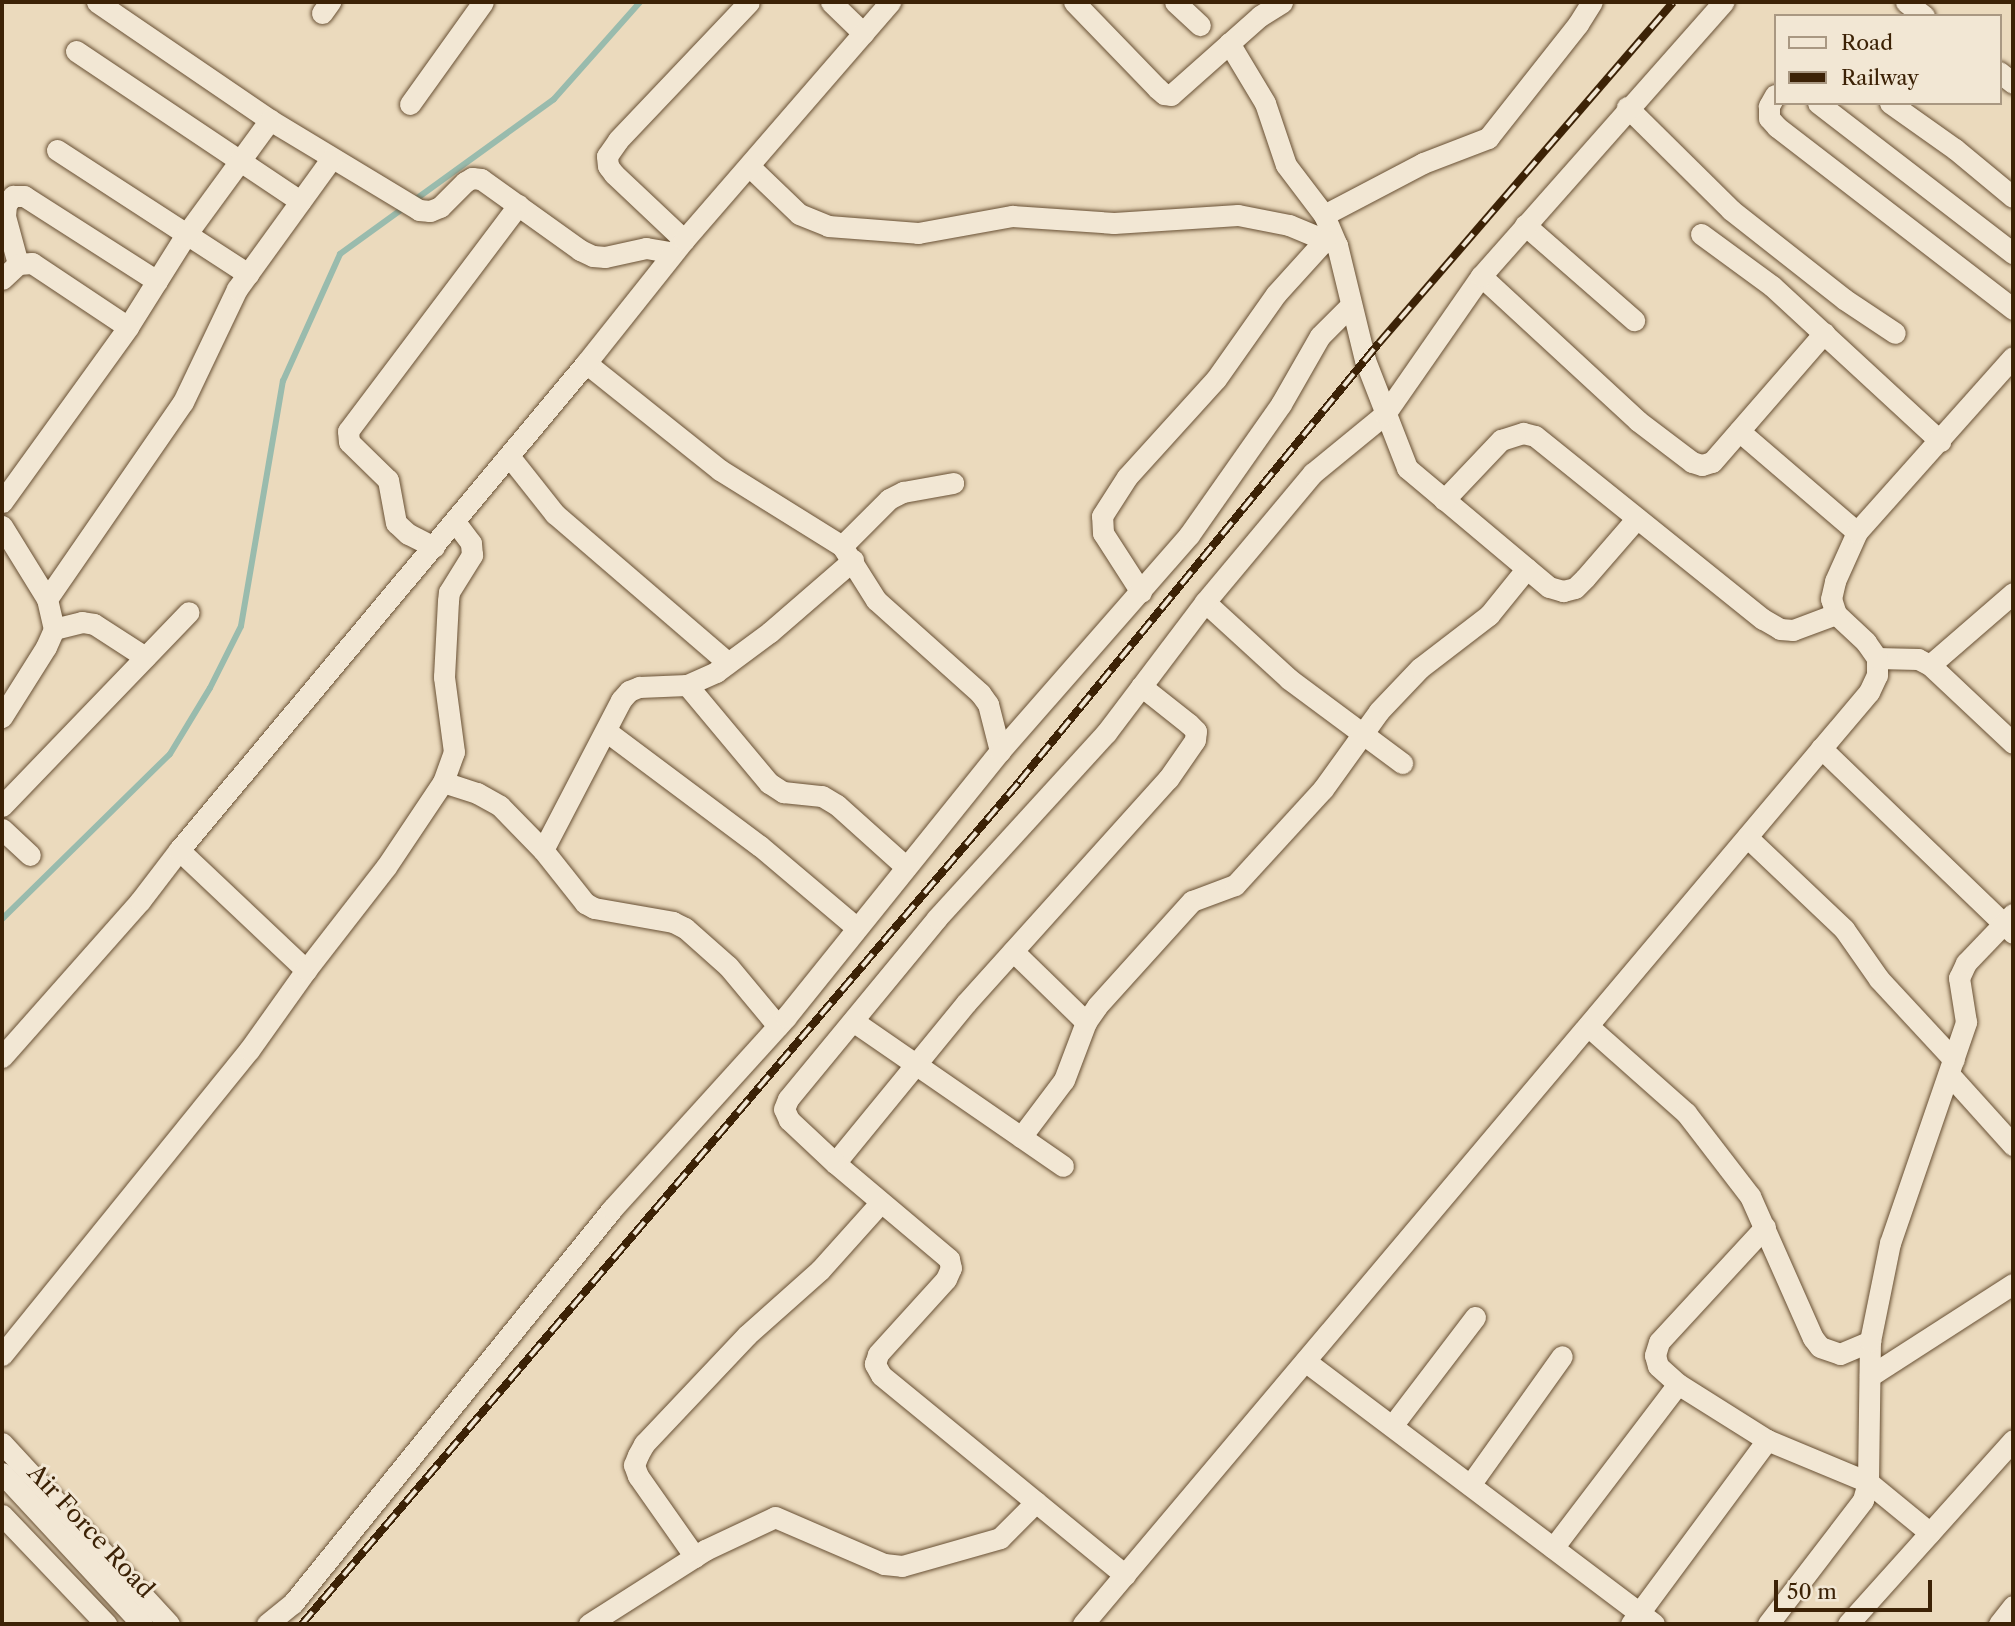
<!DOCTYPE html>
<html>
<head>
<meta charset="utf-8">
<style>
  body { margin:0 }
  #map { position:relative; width:2015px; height:1626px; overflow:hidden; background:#ebdabd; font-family:"Libre Caslon Text",serif }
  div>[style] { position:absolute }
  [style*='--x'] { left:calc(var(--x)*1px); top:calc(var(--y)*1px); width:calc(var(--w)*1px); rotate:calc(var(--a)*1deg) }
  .stream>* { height:6px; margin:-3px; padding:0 3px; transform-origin:3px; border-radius:3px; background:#99bbad }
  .roads { filter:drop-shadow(0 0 2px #685034) drop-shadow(0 0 2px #685034) }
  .minor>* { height:21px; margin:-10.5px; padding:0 10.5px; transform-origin:10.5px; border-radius:10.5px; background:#f2e7d4 }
  .rail>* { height:8px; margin-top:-4px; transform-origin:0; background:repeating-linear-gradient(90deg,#f2e7d4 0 16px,#3c2206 0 32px); box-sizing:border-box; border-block:2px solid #3c2206 }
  span { translate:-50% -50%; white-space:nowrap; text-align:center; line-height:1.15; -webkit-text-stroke:6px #f2e7d4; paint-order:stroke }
  .street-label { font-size:24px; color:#3c2206 }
  .frame { position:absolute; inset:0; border:4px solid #3c2206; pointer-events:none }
  .legend { position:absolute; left:1774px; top:14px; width:228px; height:91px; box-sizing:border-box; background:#f2e7d4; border:2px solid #a99882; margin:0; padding:9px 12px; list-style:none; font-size:21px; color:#3c2206 }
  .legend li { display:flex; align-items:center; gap:14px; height:35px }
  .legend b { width:35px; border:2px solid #a99882 }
  .scale { position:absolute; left:1774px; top:1580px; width:158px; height:32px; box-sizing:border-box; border:4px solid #3c2206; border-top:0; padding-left:9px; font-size:21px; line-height:24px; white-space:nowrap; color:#3c2206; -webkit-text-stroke:5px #f2e7d4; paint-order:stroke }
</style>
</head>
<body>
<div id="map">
  <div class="stream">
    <i style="--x:2;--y:919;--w:235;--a:-44.5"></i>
    <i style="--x:170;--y:754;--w:77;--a:-58.8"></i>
    <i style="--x:210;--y:688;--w:69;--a:-63.4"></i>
    <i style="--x:241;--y:626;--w:249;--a:-80.3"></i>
    <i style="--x:283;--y:381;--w:139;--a:-65.8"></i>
    <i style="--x:340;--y:254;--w:264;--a:-35.9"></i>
    <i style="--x:554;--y:99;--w:130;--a:-48.4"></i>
  </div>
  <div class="roads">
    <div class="minor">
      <i style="--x:97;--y:2;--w:209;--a:34.3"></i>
      <i style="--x:270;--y:120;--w:174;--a:31.1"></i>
      <i style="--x:419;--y:210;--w:11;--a:5"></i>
      <i style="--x:430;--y:211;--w:11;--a:-22"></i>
      <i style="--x:440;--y:207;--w:35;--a:-45"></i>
      <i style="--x:465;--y:182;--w:8;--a:-30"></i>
      <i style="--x:472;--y:178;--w:9;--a:6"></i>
      <i style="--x:481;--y:179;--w:122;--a:35.6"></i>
      <i style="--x:580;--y:250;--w:14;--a:25"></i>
      <i style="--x:593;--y:256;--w:12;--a:5"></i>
      <i style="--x:605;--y:257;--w:42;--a:-12.4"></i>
      <i style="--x:646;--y:248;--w:27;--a:10"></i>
      <i style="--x:831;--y:2;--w:45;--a:44.1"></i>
      <i style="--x:1074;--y:2;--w:120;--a:46"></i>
      <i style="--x:1157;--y:88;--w:9;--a:41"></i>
      <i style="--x:1164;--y:94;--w:7;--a:8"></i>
      <i style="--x:1171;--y:95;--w:119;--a:-41.6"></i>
      <i style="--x:1260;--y:16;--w:26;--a:-32"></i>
      <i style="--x:1175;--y:2;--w:34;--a:43"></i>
      <i style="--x:1906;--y:2;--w:23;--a:38"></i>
      <i style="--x:322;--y:13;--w:14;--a:-54"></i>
      <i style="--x:1229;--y:43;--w:70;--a:59"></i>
      <i style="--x:1265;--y:103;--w:65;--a:71.3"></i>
      <i style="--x:1286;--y:165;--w:63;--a:52.8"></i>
      <i style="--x:1324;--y:215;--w:33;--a:67"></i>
      <i style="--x:1337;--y:245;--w:118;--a:76.3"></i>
      <i style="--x:1365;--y:360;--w:116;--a:68.7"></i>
      <i style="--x:1407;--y:468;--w:185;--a:40"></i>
      <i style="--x:1549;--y:587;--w:15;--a:16"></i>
      <i style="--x:1563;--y:591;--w:12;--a:-14"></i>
      <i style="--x:1575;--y:588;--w:14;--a:-45"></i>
      <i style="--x:1585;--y:578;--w:79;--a:-49.1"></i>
      <i style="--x:76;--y:51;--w:270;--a:33.8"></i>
      <i style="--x:1999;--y:72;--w:18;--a:38"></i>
      <i style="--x:1775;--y:95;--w:13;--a:119"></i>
      <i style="--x:1769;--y:106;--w:12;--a:90"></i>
      <i style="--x:1769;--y:118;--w:12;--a:48"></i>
      <i style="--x:1777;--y:127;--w:298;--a:37.6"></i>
      <i style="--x:1818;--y:103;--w:246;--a:37.6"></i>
      <i style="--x:1890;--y:103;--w:80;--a:35.3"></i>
      <i style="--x:1955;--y:149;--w:75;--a:39.6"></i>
      <i style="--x:410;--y:104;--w:125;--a:-54.4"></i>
      <i style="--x:1627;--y:107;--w:146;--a:44.7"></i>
      <i style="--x:1731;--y:210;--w:144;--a:38.2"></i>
      <i style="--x:1844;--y:299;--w:61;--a:33.7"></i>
      <i style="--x:57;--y:150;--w:228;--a:33"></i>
      <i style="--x:749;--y:166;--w:69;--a:43.8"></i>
      <i style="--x:799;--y:214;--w:31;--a:22"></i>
      <i style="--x:828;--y:226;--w:90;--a:4.4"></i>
      <i style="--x:918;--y:233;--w:96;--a:-10.3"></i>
      <i style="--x:1012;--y:216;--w:102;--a:3.9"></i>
      <i style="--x:1114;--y:223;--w:124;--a:-3.7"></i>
      <i style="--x:1238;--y:215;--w:52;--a:11.1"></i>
      <i style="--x:1289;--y:225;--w:52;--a:22.6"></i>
      <i style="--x:1324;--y:215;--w:112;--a:-27.7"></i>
      <i style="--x:1423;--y:163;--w:70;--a:-21"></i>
      <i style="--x:1488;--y:138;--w:145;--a:-51.7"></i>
      <i style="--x:1578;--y:24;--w:26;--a:-58"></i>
      <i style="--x:1525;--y:225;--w:145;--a:41.1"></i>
      <i style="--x:1701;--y:234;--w:88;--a:36.2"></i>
      <i style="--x:1772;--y:286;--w:229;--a:42.7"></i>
      <i style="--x:684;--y:240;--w:96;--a:-136.7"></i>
      <i style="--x:614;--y:174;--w:10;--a:-127"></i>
      <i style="--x:608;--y:166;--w:10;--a:-96"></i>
      <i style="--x:607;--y:156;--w:19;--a:-55"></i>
      <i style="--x:618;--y:140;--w:190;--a:-46.5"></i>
      <i style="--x:18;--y:264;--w:50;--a:-105.2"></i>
      <i style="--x:5;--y:216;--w:12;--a:-85"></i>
      <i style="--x:6;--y:204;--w:11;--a:-49"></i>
      <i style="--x:13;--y:196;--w:11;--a:0"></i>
      <i style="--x:24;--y:196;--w:158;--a:32.6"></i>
      <i style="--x:1481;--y:276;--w:214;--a:42.7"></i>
      <i style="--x:1638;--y:421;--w:68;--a:37.2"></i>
      <i style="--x:1692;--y:462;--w:10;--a:17"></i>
      <i style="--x:1702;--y:465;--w:10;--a:-17"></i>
      <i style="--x:1712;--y:462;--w:171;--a:-49"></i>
      <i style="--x:2;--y:279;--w:22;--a:-43"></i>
      <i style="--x:18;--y:264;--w:14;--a:-4"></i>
      <i style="--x:32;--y:263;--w:115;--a:33.7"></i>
      <i style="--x:586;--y:363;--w:171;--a:38.6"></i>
      <i style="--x:720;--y:470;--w:144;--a:31.9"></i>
      <i style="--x:842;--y:546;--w:64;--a:57.8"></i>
      <i style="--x:876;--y:600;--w:140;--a:41.8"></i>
      <i style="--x:980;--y:693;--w:14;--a:54"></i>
      <i style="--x:988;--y:704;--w:49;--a:75.7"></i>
      <i style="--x:1739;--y:431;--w:155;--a:40.6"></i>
      <i style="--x:509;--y:456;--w:74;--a:51.6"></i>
      <i style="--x:555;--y:514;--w:228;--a:40.7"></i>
      <i style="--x:1444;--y:500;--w:83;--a:-46.5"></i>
      <i style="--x:1501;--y:440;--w:23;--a:-18"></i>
      <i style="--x:1523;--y:433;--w:12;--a:14"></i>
      <i style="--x:1535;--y:436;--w:292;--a:38.8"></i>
      <i style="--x:1763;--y:619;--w:20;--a:30"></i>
      <i style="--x:1780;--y:629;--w:13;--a:4"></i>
      <i style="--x:1793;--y:630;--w:46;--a:-20.4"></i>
      <i style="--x:2;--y:502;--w:216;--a:-54.2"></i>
      <i style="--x:128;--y:327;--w:107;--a:-57.9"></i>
      <i style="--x:185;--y:236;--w:144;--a:-53.8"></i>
      <i style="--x:2;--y:526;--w:86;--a:58.3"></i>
      <i style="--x:47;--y:599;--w:31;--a:77"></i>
      <i style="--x:54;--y:629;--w:20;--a:114"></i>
      <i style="--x:46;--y:647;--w:83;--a:122.2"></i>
      <i style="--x:842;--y:546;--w:66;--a:-45"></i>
      <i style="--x:889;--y:499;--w:16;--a:-27"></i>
      <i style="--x:903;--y:492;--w:51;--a:-10.2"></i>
      <i style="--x:434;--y:547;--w:29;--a:-153"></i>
      <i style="--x:408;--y:534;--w:16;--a:-137"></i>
      <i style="--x:396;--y:523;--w:44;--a:-100.5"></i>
      <i style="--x:388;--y:480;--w:54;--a:-135.7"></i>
      <i style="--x:349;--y:442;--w:11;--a:-95"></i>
      <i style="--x:348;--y:431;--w:283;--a:-53"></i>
      <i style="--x:1141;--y:592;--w:70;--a:-122.8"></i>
      <i style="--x:1103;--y:533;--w:17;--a:-93"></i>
      <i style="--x:1102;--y:516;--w:46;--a:-57.3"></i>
      <i style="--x:1127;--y:477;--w:132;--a:-47.8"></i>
      <i style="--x:1216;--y:379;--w:104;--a:-54.8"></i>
      <i style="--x:1276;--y:294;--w:73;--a:-47.8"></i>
      <i style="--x:47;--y:599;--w:239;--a:-55.4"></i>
      <i style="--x:183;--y:402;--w:125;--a:-64.5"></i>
      <i style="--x:237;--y:289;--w:160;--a:-54.1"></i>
      <i style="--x:1205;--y:602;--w:114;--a:42.5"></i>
      <i style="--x:1289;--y:679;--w:141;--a:36.6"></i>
      <i style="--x:54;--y:629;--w:29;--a:-14"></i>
      <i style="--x:82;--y:622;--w:12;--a:9"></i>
      <i style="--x:94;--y:624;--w:61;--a:32.9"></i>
      <i style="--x:1877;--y:658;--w:41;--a:1.4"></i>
      <i style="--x:1918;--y:659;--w:13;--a:27"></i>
      <i style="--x:1930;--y:665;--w:114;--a:43.2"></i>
      <i style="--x:1930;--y:665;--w:110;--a:-40.9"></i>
      <i style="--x:687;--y:685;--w:128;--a:50.1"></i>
      <i style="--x:769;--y:783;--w:17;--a:33"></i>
      <i style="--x:783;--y:792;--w:39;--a:6"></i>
      <i style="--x:822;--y:796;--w:17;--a:31"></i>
      <i style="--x:837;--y:805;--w:93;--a:41.9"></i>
      <i style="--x:606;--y:731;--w:192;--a:36.8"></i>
      <i style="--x:760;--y:846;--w:127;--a:40.2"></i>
      <i style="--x:1821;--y:748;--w:267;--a:43.9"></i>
      <i style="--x:443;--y:782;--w:36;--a:18"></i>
      <i style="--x:477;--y:793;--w:26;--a:29"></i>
      <i style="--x:500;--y:806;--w:62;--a:45.7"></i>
      <i style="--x:543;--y:850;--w:68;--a:51.6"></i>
      <i style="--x:585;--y:903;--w:10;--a:29"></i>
      <i style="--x:594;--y:908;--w:80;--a:10"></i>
      <i style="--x:673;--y:922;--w:13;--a:27"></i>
      <i style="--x:685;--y:928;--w:57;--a:41.5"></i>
      <i style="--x:728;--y:966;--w:78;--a:50.2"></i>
      <i style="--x:2;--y:806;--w:269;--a:-46.1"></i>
      <i style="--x:2;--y:829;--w:38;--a:43"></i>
      <i style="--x:1747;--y:837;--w:134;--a:43.5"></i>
      <i style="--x:1844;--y:929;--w:61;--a:55"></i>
      <i style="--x:1879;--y:979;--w:110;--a:47.2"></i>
      <i style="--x:179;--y:850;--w:175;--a:43.4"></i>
      <i style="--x:543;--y:850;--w:169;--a:-62.5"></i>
      <i style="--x:621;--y:700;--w:12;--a:-48"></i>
      <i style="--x:629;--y:691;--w:11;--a:-22"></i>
      <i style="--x:639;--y:687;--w:48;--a:-2.4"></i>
      <i style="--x:687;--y:685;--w:32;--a:-24"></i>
      <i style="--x:716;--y:672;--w:67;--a:-36.5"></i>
      <i style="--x:770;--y:632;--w:110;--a:-40.9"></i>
      <i style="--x:1013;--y:951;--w:102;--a:44.2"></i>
      <i style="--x:853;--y:1021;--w:255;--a:34.6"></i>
      <i style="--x:1588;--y:1026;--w:131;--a:41.6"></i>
      <i style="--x:1686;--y:1113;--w:105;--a:52.4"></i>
      <i style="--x:1750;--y:1196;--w:155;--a:66.1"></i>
      <i style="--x:1813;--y:1338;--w:11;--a:52"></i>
      <i style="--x:1820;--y:1347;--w:21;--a:19"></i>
      <i style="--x:1840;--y:1354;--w:33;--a:-23"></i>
      <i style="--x:2;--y:1057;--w:208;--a:-48.5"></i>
      <i style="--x:140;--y:901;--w:64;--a:-52.6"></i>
      <i style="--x:179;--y:850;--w:635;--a:-50.11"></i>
      <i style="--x:586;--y:363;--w:157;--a:-51.5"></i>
      <i style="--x:684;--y:240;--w:315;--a:-49.1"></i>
      <i style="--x:1949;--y:1074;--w:96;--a:48"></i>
      <i style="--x:1021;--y:1137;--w:71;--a:-53"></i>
      <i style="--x:1064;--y:1080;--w:62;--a:-69.2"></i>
      <i style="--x:1086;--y:1022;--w:19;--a:-55"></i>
      <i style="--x:1097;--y:1006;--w:142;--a:-47.9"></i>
      <i style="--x:1192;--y:901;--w:46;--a:-20.4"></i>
      <i style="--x:1235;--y:885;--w:130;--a:-47.5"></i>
      <i style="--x:1323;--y:789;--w:96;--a:-54.3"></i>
      <i style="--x:1379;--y:711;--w:59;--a:-46.4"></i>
      <i style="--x:1420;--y:668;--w:87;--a:-37.5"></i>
      <i style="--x:1489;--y:615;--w:60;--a:-51"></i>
      <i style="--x:835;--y:1163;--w:207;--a:-50.7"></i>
      <i style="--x:966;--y:1003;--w:302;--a:-48"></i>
      <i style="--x:1168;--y:779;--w:47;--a:-55.3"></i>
      <i style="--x:1195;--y:740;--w:9;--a:-84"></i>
      <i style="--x:1196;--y:731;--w:10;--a:-135"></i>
      <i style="--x:1189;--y:724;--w:61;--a:-141.6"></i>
      <i style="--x:1765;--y:1227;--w:156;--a:132.7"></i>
      <i style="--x:1659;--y:1342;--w:14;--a:107"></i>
      <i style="--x:1655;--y:1355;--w:11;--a:75"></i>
      <i style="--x:1658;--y:1366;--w:27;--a:42"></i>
      <i style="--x:1678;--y:1384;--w:105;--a:32.2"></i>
      <i style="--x:1767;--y:1440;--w:109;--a:22.6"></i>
      <i style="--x:1868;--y:1482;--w:80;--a:39.4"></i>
      <i style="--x:2;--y:1355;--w:392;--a:-51"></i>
      <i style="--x:249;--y:1050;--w:98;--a:-54.5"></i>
      <i style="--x:306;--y:970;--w:130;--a:-52.2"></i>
      <i style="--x:386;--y:867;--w:102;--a:-56.2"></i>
      <i style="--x:443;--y:782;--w:32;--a:-70"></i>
      <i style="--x:454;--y:752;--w:76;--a:-97.6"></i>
      <i style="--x:444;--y:677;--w:76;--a:-87"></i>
      <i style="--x:448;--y:601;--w:9;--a:-84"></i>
      <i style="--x:449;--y:592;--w:44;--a:-58.1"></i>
      <i style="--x:472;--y:555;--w:12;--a:-95"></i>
      <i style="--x:471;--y:543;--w:26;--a:-127"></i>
      <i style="--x:1305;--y:1361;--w:437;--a:37"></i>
      <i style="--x:1870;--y:1376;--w:170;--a:-32.8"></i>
      <i style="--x:1392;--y:1426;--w:137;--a:-52.7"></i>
      <i style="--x:2;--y:1443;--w:246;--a:47.3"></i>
      <i style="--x:2;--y:1473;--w:206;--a:47.2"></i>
      <i style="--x:1470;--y:1485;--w:158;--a:-54.5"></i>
      <i style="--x:2;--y:1515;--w:151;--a:46.3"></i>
      <i style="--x:1553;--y:1548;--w:206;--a:-52.7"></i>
      <i style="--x:695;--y:1557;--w:99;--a:-125.1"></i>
      <i style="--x:638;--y:1476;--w:12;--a:-110"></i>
      <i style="--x:634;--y:1465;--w:11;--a:-68"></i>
      <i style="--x:638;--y:1455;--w:13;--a:-61"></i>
      <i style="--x:644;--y:1444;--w:150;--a:-46.6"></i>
      <i style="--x:747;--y:1335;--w:98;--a:-41.7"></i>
      <i style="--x:820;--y:1270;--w:91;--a:-48.1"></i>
      <i style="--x:1125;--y:1575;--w:315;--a:-140.7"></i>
      <i style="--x:881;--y:1375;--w:13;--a:-119"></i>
      <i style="--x:875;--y:1364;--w:10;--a:-73"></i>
      <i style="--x:878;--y:1354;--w:101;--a:-47.8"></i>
      <i style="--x:946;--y:1279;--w:12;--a:-66"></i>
      <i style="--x:951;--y:1268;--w:9;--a:-103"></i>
      <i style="--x:949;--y:1259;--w:149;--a:-139.9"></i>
      <i style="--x:835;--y:1163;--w:63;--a:-136.9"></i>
      <i style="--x:789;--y:1120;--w:12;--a:-114"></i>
      <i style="--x:784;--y:1109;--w:11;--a:-68"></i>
      <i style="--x:788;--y:1099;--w:234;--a:-50.5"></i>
      <i style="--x:937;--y:918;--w:251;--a:-47.6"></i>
      <i style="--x:1106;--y:733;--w:164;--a:-52.9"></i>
      <i style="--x:1205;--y:602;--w:168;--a:-50.1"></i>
      <i style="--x:1313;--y:473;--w:93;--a:-39.3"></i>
      <i style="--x:1385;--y:414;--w:168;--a:-55.2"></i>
      <i style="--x:1481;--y:276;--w:366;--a:-48.5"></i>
      <i style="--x:267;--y:1624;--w:33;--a:-39"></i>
      <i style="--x:293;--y:1603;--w:507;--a:-51"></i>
      <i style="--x:612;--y:1209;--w:259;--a:-47.8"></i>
      <i style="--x:786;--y:1017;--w:341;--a:-51.2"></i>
      <i style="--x:1000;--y:751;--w:287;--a:-48.8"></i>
      <i style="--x:1189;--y:535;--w:160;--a:-54.9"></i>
      <i style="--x:1281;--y:404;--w:78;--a:-60.2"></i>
      <i style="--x:1320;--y:336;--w:44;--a:-45"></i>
      <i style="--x:589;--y:1624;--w:138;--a:-32.5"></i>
      <i style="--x:705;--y:1550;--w:77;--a:-25.2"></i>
      <i style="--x:775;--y:1517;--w:119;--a:23.3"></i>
      <i style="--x:884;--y:1564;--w:18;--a:6"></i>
      <i style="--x:902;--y:1566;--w:102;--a:-15.9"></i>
      <i style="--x:1000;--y:1538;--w:51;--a:-45"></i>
      <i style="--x:1083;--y:1624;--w:1219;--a:-49.86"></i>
      <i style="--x:1869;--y:692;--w:19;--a:-65"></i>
      <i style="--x:1877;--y:675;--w:17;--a:-90"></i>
      <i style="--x:1877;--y:658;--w:19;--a:-125"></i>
      <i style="--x:1866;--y:642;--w:41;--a:-137"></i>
      <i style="--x:1836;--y:614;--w:16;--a:-108"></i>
      <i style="--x:1831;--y:599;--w:18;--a:-77"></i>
      <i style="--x:1835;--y:581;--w:54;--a:-65.8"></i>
      <i style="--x:1857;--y:532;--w:234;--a:-48.3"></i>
      <i style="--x:1631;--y:1624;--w:229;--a:-53.5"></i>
      <i style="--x:1768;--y:1624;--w:156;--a:-52.5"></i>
      <i style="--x:1863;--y:1500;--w:19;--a:-74"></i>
      <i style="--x:1868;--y:1482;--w:141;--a:-89.2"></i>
      <i style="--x:1870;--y:1341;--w:100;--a:-78.5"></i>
      <i style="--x:1890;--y:1243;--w:234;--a:-71"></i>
      <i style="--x:1966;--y:1022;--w:45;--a:-99"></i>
      <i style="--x:1959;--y:978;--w:17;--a:-65"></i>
      <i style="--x:1966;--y:963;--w:68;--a:-46.2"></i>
      <i style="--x:1848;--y:1624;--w:247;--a:-48.1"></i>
      <i style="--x:1999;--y:1624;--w:23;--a:-52"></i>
    </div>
  </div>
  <div class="rail">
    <i style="--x:302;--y:1624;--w:1106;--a:-49.58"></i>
    <i style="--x:1019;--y:782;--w:568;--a:-50.65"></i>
    <i style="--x:1379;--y:343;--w:450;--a:-49.2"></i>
  </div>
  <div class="street-label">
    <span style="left:91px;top:1531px;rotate:47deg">Air Force Road</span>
  </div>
  <div class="frame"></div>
  <ul class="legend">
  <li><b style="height:9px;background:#f2e7d4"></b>Road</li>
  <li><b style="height:9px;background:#3c2206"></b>Railway</li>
  </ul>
  <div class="scale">50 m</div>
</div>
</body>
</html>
